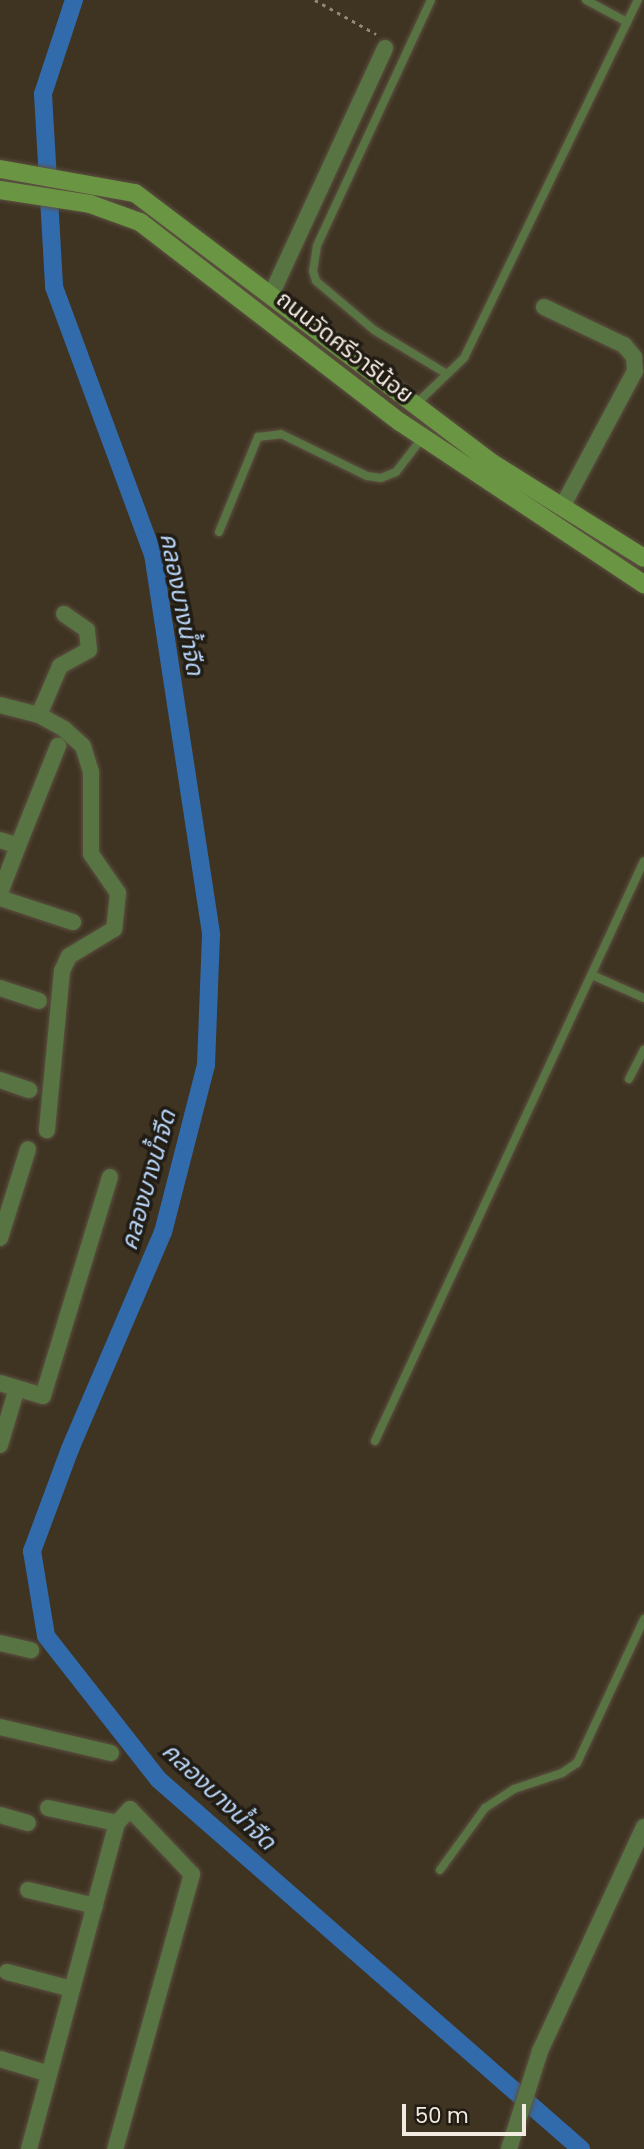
<!DOCTYPE html>
<html>
<head>
<meta charset="utf-8">
<style>
  body { margin:0 }
  #map { position:relative; width:644px; height:2149px; overflow:hidden; background:#3f3322; font-family:Poppins,"Noto Sans Thai",sans-serif }
  div>[style] { position:absolute }
  [style*='--x'] { left:calc(var(--x)*1px); top:calc(var(--y)*1px); width:calc(var(--w)*1px); rotate:calc(var(--a)*1deg) }
  .canal>* { height:18px; margin:-9px; padding:0 9px; transform-origin:9px; border-radius:9px; background:#326bac }
  .path>* { height:2.5px; margin-top:-1.25px; transform-origin:0; background:repeating-linear-gradient(90deg,#91887a 0 3.5px,transparent 0 8.5px) }
  .roads { filter:drop-shadow(0 0 2px #5c5041) drop-shadow(0 0 2px #5c5041) }
  .lane>* { height:8px; margin:-4px; padding:0 4px; transform-origin:4px; border-radius:4px; background:#587442 }
  .street>* { height:16px; margin:-8px; padding:0 8px; transform-origin:8px; border-radius:8px; background:#587442 }
  .secondary>* { height:18px; margin:-9px; padding:0 9px; transform-origin:9px; border-radius:9px; background:#6a9644 }
  span { translate:-50% -50%; white-space:nowrap; text-align:center; line-height:1.15; -webkit-text-stroke:7px #211c14; paint-order:stroke }
  .street-label { font-size:23px; color:#f2ebe1 }
  .water-label { font-size:24px; color:#b9d6fa; font-style:italic }
  .scale { position:absolute; left:402px; top:2104px; width:124px; height:32px; box-sizing:border-box; border:4px solid #f2ebe1; border-top:0; padding-left:9px; font-size:21px; line-height:24px; white-space:nowrap; color:#f2ebe1; -webkit-text-stroke:5px #211c14; paint-order:stroke }
</style>
</head>
<body>
<div id="map">
  <div class="canal">
    <i style="--x:74;--y:0;--w:99;--a:108.3"></i>
    <i style="--x:43;--y:94;--w:193;--a:86.7"></i>
    <i style="--x:54;--y:287;--w:285;--a:69.7"></i>
    <i style="--x:153;--y:554;--w:385;--a:81.3"></i>
    <i style="--x:211;--y:935;--w:130;--a:92.2"></i>
    <i style="--x:206;--y:1065;--w:172;--a:104.4"></i>
    <i style="--x:163;--y:1232;--w:236;--a:113.2"></i>
    <i style="--x:70;--y:1449;--w:109;--a:110.4"></i>
    <i style="--x:32;--y:1551;--w:86;--a:80.6"></i>
    <i style="--x:46;--y:1636;--w:183;--a:51.9"></i>
    <i style="--x:159;--y:1780;--w:561;--a:41.17"></i>
  </div>
  <div class="path">
    <i style="--x:315;--y:0;--w:70;--a:29.1"></i>
  </div>
  <div class="roads">
    <div class="lane">
      <i style="--x:431;--y:0;--w:271;--a:114.9"></i>
      <i style="--x:317;--y:246;--w:25;--a:99"></i>
      <i style="--x:313;--y:271;--w:10;--a:73"></i>
      <i style="--x:316;--y:281;--w:76;--a:40.2"></i>
      <i style="--x:374;--y:330;--w:85;--a:31.1"></i>
      <i style="--x:586;--y:0;--w:47;--a:28.2"></i>
      <i style="--x:415;--y:405;--w:68;--a:-43.8"></i>
      <i style="--x:464;--y:358;--w:398;--a:-64.1"></i>
      <i style="--x:219;--y:532;--w:103;--a:-67.7"></i>
      <i style="--x:258;--y:437;--w:23;--a:-7"></i>
      <i style="--x:281;--y:434;--w:96;--a:26"></i>
      <i style="--x:367;--y:476;--w:14;--a:8"></i>
      <i style="--x:381;--y:478;--w:16;--a:-22"></i>
      <i style="--x:396;--y:472;--w:44;--a:-52.4"></i>
      <i style="--x:592;--y:975;--w:57;--a:23.9"></i>
      <i style="--x:629;--y:1079;--w:33;--a:-63"></i>
      <i style="--x:375;--y:1441;--w:639;--a:-65.12"></i>
      <i style="--x:440;--y:1870;--w:77;--a:-54"></i>
      <i style="--x:485;--y:1808;--w:35;--a:-33"></i>
      <i style="--x:514;--y:1789;--w:51;--a:-18.4"></i>
      <i style="--x:562;--y:1773;--w:18;--a:-34"></i>
      <i style="--x:577;--y:1763;--w:159;--a:-65"></i>
    </div>
    <div class="street">
      <i style="--x:271;--y:295;--w:272;--a:-65.2"></i>
      <i style="--x:544;--y:307;--w:89;--a:25.4"></i>
      <i style="--x:624;--y:345;--w:16;--a:50"></i>
      <i style="--x:634;--y:357;--w:14;--a:86"></i>
      <i style="--x:635;--y:371;--w:154;--a:118.2"></i>
      <i style="--x:0;--y:705;--w:40;--a:14.4"></i>
      <i style="--x:39;--y:715;--w:29;--a:29"></i>
      <i style="--x:64;--y:729;--w:25;--a:42"></i>
      <i style="--x:83;--y:746;--w:27;--a:73"></i>
      <i style="--x:91;--y:772;--w:82;--a:90"></i>
      <i style="--x:91;--y:854;--w:47;--a:55.3"></i>
      <i style="--x:118;--y:893;--w:36;--a:96"></i>
      <i style="--x:114;--y:929;--w:52;--a:149"></i>
      <i style="--x:69;--y:956;--w:17;--a:115"></i>
      <i style="--x:62;--y:971;--w:160;--a:95.4"></i>
      <i style="--x:39;--y:715;--w:53;--a:-66.8"></i>
      <i style="--x:60;--y:666;--w:33;--a:-29"></i>
      <i style="--x:89;--y:650;--w:20;--a:-96"></i>
      <i style="--x:87;--y:630;--w:28;--a:-145"></i>
      <i style="--x:0;--y:840;--w:19;--a:18"></i>
      <i style="--x:18;--y:846;--w:108;--a:-68.2"></i>
      <i style="--x:0;--y:893;--w:50;--a:-69"></i>
      <i style="--x:0;--y:898;--w:77;--a:18.2"></i>
      <i style="--x:0;--y:988;--w:41;--a:18.4"></i>
      <i style="--x:0;--y:1080;--w:31;--a:19"></i>
      <i style="--x:0;--y:1238;--w:93;--a:-72.5"></i>
      <i style="--x:0;--y:1383;--w:45;--a:16.8"></i>
      <i style="--x:43;--y:1396;--w:229;--a:-73"></i>
      <i style="--x:0;--y:1445;--w:59;--a:-73.4"></i>
      <i style="--x:0;--y:1643;--w:32;--a:13"></i>
      <i style="--x:0;--y:1727;--w:114;--a:13.2"></i>
      <i style="--x:48;--y:1808;--w:71;--a:12.3"></i>
      <i style="--x:0;--y:1815;--w:29;--a:16"></i>
      <i style="--x:28;--y:1890;--w:69;--a:13.4"></i>
      <i style="--x:7;--y:1972;--w:67;--a:14.7"></i>
      <i style="--x:0;--y:2059;--w:51;--a:17"></i>
      <i style="--x:29;--y:2149;--w:338;--a:-74.9"></i>
      <i style="--x:117;--y:1823;--w:19;--a:-47"></i>
      <i style="--x:130;--y:1809;--w:90;--a:46.4"></i>
      <i style="--x:192;--y:1874;--w:286;--a:105.6"></i>
      <i style="--x:509;--y:2149;--w:103;--a:-72.4"></i>
      <i style="--x:540;--y:2051;--w:247;--a:-65.1"></i>
    </div>
    <div class="secondary">
      <i style="--x:0;--y:169;--w:137;--a:10.1"></i>
      <i style="--x:135;--y:193;--w:448;--a:37.1"></i>
      <i style="--x:492;--y:463;--w:179;--a:32"></i>
      <i style="--x:0;--y:190;--w:91;--a:8.8"></i>
      <i style="--x:90;--y:204;--w:53;--a:19.8"></i>
      <i style="--x:140;--y:222;--w:328;--a:37.6"></i>
      <i style="--x:400;--y:422;--w:293;--a:33.6"></i>
    </div>
  </div>
  <div class="street-label">
    <span style="left:345px;top:347px;rotate:38deg">ถนนวัดศรีวารีน้อย</span>
  </div>
  <div class="water-label">
    <span style="left:182px;top:604px;rotate:79deg">คลองบางน้ำจืด</span>
    <span style="left:148px;top:1180px;rotate:-74deg">คลองบางน้ำจืด</span>
    <span style="left:219px;top:1796px;rotate:43deg">คลองบางน้ำจืด</span>
  </div>
  <div class="scale">50 m</div>
</div>
</body>
</html>
